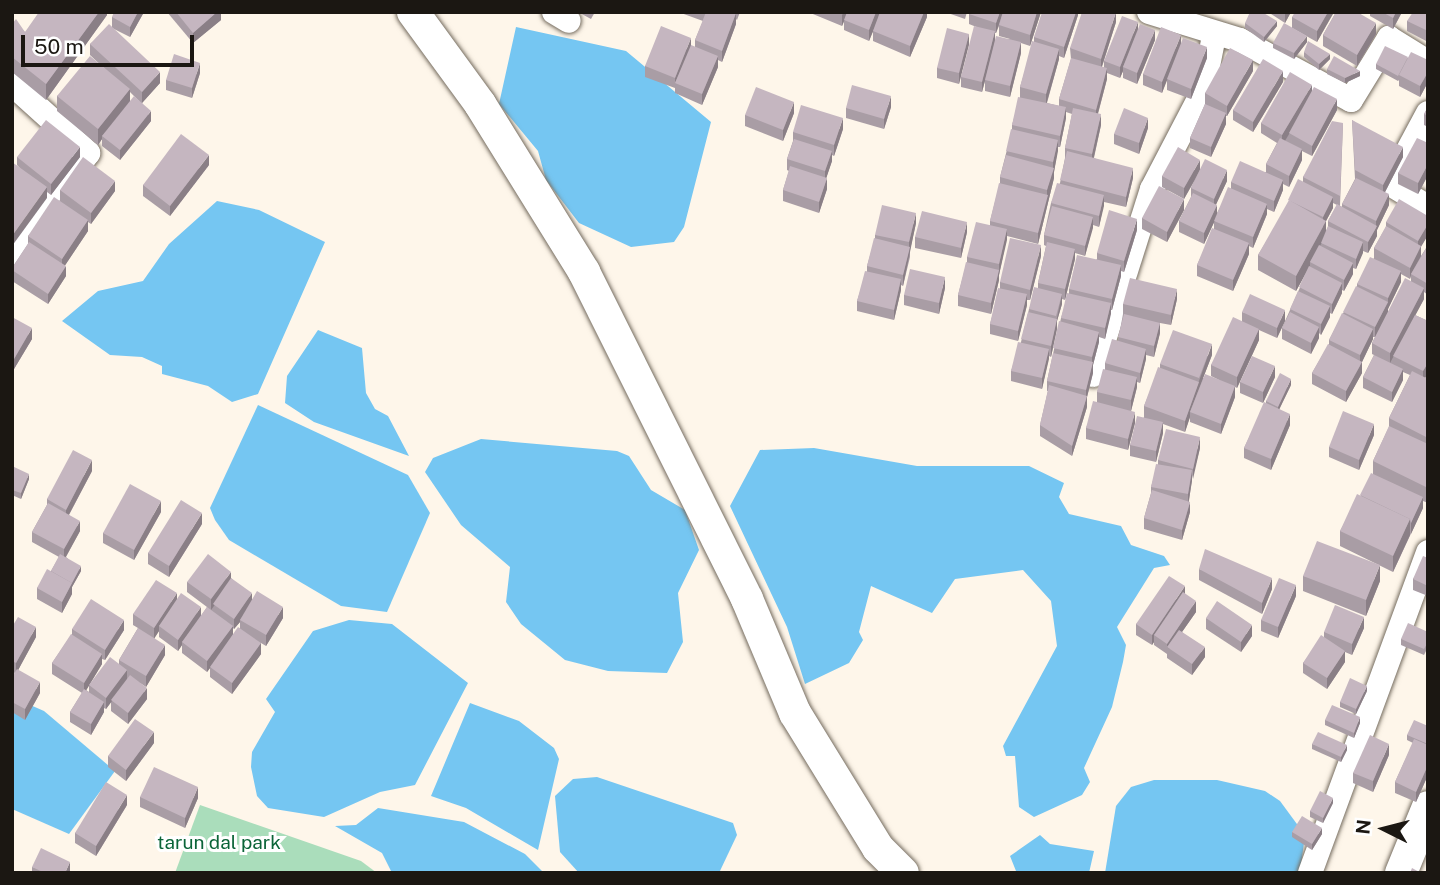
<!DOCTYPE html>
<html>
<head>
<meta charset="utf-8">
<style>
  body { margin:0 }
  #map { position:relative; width:1440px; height:885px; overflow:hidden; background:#fef6ea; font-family:"Public Sans",sans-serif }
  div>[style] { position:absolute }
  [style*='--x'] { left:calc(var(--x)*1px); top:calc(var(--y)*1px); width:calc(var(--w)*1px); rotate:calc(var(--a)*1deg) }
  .green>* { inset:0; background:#adb }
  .water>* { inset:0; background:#75c6f2 }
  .roads { filter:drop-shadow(0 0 2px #756c5f) drop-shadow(0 0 2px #756c5f) }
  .minor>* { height:24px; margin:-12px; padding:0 12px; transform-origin:12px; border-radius:12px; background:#fff }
  .tertiary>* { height:32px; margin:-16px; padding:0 16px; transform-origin:16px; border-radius:16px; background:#fff }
  .wall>* { inset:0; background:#a99da5 }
  .shaded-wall>* { inset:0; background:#8a7f86 }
  .building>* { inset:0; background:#c5b6c0 }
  span { translate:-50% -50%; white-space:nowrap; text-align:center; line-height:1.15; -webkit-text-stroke:6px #fff; paint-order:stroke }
  .park-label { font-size:19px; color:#0b6438 }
  .frame { position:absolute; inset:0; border:14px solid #1b1712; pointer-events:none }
  .north { position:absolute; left:1349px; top:794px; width:70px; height:70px; -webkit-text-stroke:5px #fff; paint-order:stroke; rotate:276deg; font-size:19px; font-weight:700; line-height:28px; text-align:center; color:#1b1712 }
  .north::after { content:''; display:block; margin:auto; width:24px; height:32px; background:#1b1712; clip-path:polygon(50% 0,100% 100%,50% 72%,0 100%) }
  .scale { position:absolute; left:21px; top:35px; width:173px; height:32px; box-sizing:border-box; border:4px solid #1b1712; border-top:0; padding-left:9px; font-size:21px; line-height:24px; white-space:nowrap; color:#1b1712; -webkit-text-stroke:5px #fff; paint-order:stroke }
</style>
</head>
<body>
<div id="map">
  <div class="green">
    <i style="clip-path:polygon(200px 805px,361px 861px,377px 873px,175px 873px)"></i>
  </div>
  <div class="water">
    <i style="clip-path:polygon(516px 27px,626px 51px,711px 122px,684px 227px,674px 242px,631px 247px,579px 223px,546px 180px,538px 151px,499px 104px)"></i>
    <i style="clip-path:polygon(217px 201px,259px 210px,325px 242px,258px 394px,232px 402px,208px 386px,162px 374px,162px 366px,142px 357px,110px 355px,62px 321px,98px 291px,143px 281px,169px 244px)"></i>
    <i style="clip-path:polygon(318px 330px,362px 348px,366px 393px,375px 409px,388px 416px,409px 456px,314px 422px,285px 403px,287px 376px)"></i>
    <i style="clip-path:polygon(258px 405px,408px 475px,430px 513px,387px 612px,341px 606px,229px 540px,215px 520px,210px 508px)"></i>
    <i style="clip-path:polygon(481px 439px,617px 451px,629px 456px,651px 490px,685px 510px,699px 550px,678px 593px,683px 642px,667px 673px,608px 671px,565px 660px,521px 624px,506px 602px,510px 567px,461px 525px,425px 472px,433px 458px)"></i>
    <i style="clip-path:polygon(814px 448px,917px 466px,1029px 466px,1064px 483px,1059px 497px,1069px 514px,1121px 526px,1131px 545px,1164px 556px,1170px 565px,1154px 568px,1117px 627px,1126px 645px,1123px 662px,1112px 707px,1084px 768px,1090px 782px,1082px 795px,1034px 817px,1019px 807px,1015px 756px,1006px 756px,1003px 746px,1057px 646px,1051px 601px,1023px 570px,955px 579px,932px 613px,871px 586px,859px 632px,863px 640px,849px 663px,805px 684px,787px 627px,730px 506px,760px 450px)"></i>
    <i style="clip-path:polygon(349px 620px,392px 624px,468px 683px,415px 785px,380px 792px,324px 817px,268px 808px,257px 796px,251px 767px,252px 752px,275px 712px,266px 699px,313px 631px)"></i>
    <i style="clip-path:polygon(12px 697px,44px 711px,115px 771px,69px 834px,12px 809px)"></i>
    <i style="clip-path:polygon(470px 703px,519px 721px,554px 748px,559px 759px,538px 850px,466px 808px,431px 796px)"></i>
    <i style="clip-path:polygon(597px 777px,733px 823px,737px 835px,719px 873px,579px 873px,560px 852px,555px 796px,573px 779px)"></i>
    <i style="clip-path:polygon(1154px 780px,1217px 780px,1265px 791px,1280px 801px,1305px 835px,1300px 873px,1105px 873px,1116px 806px,1131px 787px)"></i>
    <i style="clip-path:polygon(378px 808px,464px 822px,525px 854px,544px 873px,392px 873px,382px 853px,335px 826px,356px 825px)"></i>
    <i style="clip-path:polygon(1040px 835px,1050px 844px,1094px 851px,1089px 873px,1016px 871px,1010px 856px)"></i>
  </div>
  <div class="roads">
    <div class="minor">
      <i style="--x:554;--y:12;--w:17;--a:31"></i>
      <i style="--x:1149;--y:12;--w:95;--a:17.1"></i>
      <i style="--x:1240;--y:40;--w:126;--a:28.4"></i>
      <i style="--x:1351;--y:100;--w:73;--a:-58.5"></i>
      <i style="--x:1389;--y:38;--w:46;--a:31.6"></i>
      <i style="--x:12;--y:84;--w:103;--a:42.2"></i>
      <i style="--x:88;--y:153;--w:130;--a:125.6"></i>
      <i style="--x:1428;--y:113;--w:81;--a:118.2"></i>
      <i style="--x:1390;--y:184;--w:44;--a:31.2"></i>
      <i style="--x:1093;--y:375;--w:195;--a:-72.4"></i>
      <i style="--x:1152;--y:189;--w:110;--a:-62.5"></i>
      <i style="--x:1203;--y:91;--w:56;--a:-78.7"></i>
      <i style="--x:1310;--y:873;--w:342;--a:-69.8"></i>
    </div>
    <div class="tertiary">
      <i style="--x:413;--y:12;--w:114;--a:53.9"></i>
      <i style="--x:480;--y:104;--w:198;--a:58.2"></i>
      <i style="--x:584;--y:272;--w:365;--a:63.5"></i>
      <i style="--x:747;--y:599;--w:124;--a:67.2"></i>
      <i style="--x:795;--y:713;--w:158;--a:58.4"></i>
      <i style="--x:878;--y:848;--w:35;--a:45"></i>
      <i style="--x:1401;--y:873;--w:71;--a:-67.8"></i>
    </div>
  </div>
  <div class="wall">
    <i style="clip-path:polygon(107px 12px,107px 15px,46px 100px,12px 72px,12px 24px,25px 32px)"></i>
    <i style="clip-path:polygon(evenodd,144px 12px,130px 37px,112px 28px,160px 83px,142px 103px,151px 121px,120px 160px,102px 146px,102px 139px,98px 145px,57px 111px,57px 96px,107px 71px,90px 55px,90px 44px,112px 27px,112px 17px,144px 12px,130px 92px,139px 101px,130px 102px,130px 92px)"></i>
    <i style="clip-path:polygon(167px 12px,221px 12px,221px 20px,193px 43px)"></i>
    <i style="clip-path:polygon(578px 12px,595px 12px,591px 19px)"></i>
    <i style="clip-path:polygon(681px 12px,740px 12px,737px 20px,736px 19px,736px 24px,722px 62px,718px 60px,718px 67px,702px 105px,675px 93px,675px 88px,645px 77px,645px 66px,691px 47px,695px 47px,695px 40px,703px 21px,681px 13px)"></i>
    <i style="clip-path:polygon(808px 12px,927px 12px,927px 17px,910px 57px,873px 41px,873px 31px,869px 41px,844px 30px,844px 21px,842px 26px)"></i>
    <i style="clip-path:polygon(945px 12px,967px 12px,965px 19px)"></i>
    <i style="clip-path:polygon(evenodd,1041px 12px,1030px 46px,1021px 43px,1021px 53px,1010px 97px,985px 91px,985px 81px,982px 92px,961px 87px,961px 77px,979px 28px,969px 24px,969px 14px,1041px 12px,999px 26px,999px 36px,1010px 39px,995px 40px,995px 33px,996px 33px,999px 26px)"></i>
    <i style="clip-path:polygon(1078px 12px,1078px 15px,1064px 58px,1059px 56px,1059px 59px,1047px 103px,1059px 106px,1059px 99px,1071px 59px,1070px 48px,1116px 22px,1102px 67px,1104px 68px,1104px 61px,1138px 29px,1155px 40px,1137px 84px,1123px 78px,1123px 71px,1120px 78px,1107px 73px,1107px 79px,1098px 114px,1101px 125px,1094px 158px,1133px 178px,1126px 207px,1104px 202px,1099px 227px,1093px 225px,1085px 256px,1075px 253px,1075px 259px,1065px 300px,1062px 299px,1062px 304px,1057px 321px,1057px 329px,1051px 357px,1049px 356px,1042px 389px,1011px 381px,1011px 371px,1021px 342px,1029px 309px,1038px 288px,1038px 283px,1046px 246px,1044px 245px,1044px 235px,1051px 203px,1060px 183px,1065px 158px,1065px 148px,1072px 114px,1066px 112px,1066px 118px,1060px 147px,1058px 147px,1054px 172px,1054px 178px,1038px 244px,1007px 236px,999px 275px,999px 280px,991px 314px,958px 306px,958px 295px,967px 262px,967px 257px,990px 225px,990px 221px,1000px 183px,1000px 177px,1012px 130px,1012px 125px,1020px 97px,1020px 87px,1034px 42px,1034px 37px)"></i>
    <i style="clip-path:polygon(1268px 12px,1291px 12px,1285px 23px)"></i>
    <i style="clip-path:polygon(1333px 12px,1317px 42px,1292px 28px,1292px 17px)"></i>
    <i style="clip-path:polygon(1336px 12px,1359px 12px,1376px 34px,1357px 66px,1323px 46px,1323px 35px)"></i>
    <i style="clip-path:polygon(1370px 12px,1402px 12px,1393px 29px,1370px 16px)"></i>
    <i style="clip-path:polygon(1428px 12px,1428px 42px,1407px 31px,1407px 21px)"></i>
    <i style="clip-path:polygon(1245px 23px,1277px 26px,1264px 42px,1245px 28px)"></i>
    <i style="clip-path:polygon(969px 34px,959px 84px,937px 78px,937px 68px)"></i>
    <i style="clip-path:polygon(1307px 42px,1294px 59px,1273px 48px,1273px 43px)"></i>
    <i style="clip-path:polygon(1181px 44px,1207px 58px,1191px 99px,1167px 90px,1167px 79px,1162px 93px,1143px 85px,1143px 74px)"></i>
    <i style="clip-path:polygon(1304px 52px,1330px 59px,1319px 70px,1304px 57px)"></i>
    <i style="clip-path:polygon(1408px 58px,1428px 60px,1428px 82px,1420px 97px,1399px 86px,1399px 80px,1398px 81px,1376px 69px,1376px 64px)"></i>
    <i style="clip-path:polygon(1327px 69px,1360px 76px,1345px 83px,1327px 74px)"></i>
    <i style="clip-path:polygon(1253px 71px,1227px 116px,1226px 116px,1226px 124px,1211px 157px,1190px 148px,1190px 138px,1205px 104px,1205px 93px)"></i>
    <i style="clip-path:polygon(200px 73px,192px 98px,166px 90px,166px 80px)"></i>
    <i style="clip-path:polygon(1283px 82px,1253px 132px,1233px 120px,1233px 110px)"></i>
    <i style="clip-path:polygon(1312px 91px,1337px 110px,1312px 156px,1302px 151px,1302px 160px,1289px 187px,1283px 184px,1283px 190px,1274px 212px,1267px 209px,1267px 214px,1253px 248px,1249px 246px,1249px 254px,1233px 291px,1197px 276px,1197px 265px,1214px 229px,1214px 222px,1204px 244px,1179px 232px,1179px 221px,1191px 197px,1191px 188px,1195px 180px,1184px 199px,1162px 187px,1162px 176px,1200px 169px,1227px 181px,1216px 204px,1217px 213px,1231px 188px,1231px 182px,1266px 172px,1266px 164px,1277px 143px,1261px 133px,1261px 123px)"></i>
    <i style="clip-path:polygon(891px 107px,884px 129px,846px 118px,846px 108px)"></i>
    <i style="clip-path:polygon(1428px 107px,1428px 127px,1424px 125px,1424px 114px)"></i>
    <i style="clip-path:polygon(794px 113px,783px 141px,745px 126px,745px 115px)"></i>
    <i style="clip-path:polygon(evenodd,1352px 120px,1403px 157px,1385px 192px,1389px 205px,1377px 230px,1377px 236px,1368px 253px,1363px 251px,1356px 269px,1353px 268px,1353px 274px,1344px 291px,1342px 290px,1342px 293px,1332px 314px,1330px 313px,1330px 317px,1321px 335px,1319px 333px,1319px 338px,1311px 354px,1282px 339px,1282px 328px,1309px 267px,1296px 291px,1258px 270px,1258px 255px,1303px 182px,1303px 177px,1343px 123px,1340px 206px,1342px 207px,1342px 204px,1355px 179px,1352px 120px,1333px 203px,1337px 205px,1328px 221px,1328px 227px,1326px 231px,1326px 221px,1333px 208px,1333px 203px)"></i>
    <i style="clip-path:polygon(1148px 128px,1139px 154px,1114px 144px,1114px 134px)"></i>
    <i style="clip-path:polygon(843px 129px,834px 156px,832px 155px,832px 161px,826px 178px,827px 189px,819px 213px,783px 201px,783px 190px,789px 171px,787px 170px,787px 159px,793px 141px,793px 132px)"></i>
    <i style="clip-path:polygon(1428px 143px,1428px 175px,1418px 194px,1398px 184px,1398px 173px)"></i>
    <i style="clip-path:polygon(17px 157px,80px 157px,51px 195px,47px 192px,47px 198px,17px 165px)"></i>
    <i style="clip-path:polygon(209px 165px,170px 216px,143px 196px,143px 185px)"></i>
    <i style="clip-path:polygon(60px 190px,115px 191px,91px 224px,88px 222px,88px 231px,65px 265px,66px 276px,48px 304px,12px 281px,12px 268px,28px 244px,28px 236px,60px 200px)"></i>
    <i style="clip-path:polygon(1184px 210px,1167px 242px,1142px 229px,1142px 218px)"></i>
    <i style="clip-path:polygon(evenodd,1428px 216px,1428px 235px,1421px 246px,1421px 256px,1428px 245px,1428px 295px,1424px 292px,1424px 299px,1415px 315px,1428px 321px,1428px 373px,1425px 378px,1428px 379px,1428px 503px,1423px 501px,1423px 508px,1393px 572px,1340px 546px,1340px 531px,1373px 474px,1373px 461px,1389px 427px,1389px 418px,1410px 375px,1403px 372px,1403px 380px,1392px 402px,1363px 388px,1363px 377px,1374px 355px,1372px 354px,1372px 343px,1375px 337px,1373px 337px,1373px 339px,1362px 362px,1362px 373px,1346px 402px,1312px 384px,1312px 373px,1329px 344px,1329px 340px,1357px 287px,1357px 284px,1374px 258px,1374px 248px,1386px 227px,1386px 222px,1428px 216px,1401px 274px,1410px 279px,1411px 276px,1411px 282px,1388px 312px,1388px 309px,1401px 282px,1401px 274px)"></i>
    <i style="clip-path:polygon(916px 223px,910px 250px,910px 257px,903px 286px,901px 285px,901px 290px,894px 320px,857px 311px,857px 301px,867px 271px,867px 266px,875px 239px,875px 235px)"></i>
    <i style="clip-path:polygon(1137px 230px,1124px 272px,1121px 271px,1121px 276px,1112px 310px,1111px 310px,1105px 339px,1099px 337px,1099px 342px,1093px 365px,1093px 373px,1087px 397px,1087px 407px,1072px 456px,1040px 436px,1040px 425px,1048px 391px,1047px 391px,1047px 381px,1061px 318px,1069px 293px,1069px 289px,1097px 259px,1097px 253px)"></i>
    <i style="clip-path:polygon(967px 232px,961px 258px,915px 248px,915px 237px)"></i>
    <i style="clip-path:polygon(1041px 256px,1030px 300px,1027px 300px,1027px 305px,1018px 341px,990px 334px,990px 324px,1000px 288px,1000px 282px)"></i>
    <i style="clip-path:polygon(945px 288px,939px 314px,904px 305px,904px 295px)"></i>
    <i style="clip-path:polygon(1177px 299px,1171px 325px,1160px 323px,1160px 333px,1154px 357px,1146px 355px,1146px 359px,1140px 383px,1137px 382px,1137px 387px,1131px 411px,1135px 423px,1128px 450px,1086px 439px,1086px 428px,1097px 402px,1097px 392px,1105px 369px,1105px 363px,1118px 341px,1123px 314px,1123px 304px)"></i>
    <i style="clip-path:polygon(1242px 312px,1285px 321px,1277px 338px,1259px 330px,1259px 340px,1237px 388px,1235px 387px,1235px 397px,1221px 434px,1190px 422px,1190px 417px,1185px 432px,1163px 424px,1163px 433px,1156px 462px,1130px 456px,1130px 445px,1144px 417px,1144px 406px,1160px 368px,1160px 364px,1212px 355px,1203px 378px,1219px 380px,1211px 376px,1211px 365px,1242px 321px)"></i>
    <i style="clip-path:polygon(12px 317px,32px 339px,14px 369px,12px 368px)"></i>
    <i style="clip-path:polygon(1275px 377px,1263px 403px,1240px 393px,1240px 382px)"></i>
    <i style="clip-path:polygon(1291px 385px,1279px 409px,1290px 425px,1271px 470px,1244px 458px,1244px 448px,1266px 403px,1266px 401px)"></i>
    <i style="clip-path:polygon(1374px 435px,1359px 470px,1329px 457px,1329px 447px)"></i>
    <i style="clip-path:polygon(1200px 448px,1192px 479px,1189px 501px,1190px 512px,1182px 540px,1144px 529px,1144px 518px,1151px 493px,1151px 487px,1158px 464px,1158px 460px)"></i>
    <i style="clip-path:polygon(12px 466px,29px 479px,21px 499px,12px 495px)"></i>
    <i style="clip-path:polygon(92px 471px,69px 515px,80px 531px,66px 557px,81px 571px,72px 587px,72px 594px,62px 613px,37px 599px,37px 588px,51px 571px,59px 557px,32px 542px,32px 532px,47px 505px,47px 499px)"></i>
    <i style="clip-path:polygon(161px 512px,134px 560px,103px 543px,103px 533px)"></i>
    <i style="clip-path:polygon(202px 524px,169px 577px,148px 564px,148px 553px)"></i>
    <i style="clip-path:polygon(1428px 558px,1428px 596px,1413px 590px,1413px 579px)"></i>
    <i style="clip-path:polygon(1199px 569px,1272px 589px,1262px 614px,1199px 580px)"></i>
    <i style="clip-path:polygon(1303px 576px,1380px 581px,1366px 616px,1303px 591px)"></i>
    <i style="clip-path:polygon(evenodd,231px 578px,252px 599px,283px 618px,266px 646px,261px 643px,261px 654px,232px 694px,210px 677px,210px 668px,207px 672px,182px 653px,182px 645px,178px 651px,159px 637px,159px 631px,154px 638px,165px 655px,146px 687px,140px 683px,147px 699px,128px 724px,111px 711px,111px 702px,106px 709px,104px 708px,104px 712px,91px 735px,70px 722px,70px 712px,82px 693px,52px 674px,52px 663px,72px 634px,72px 629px,124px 630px,105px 660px,102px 659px,102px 664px,86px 690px,89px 692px,89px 685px,119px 664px,119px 660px,138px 628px,133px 625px,133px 614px,177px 600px,201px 616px,207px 607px,187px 592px,187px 582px,231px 578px,240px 622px,240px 628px,233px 635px,233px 628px,234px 629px,240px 622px)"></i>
    <i style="clip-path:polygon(1185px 594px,1196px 612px,1182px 632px,1205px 657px,1192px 675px,1167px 658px,1167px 654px,1154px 645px,1154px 642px,1152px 645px,1136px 635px,1136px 624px)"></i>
    <i style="clip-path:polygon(1296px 596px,1278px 638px,1261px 631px,1261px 620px)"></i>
    <i style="clip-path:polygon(1206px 618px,1252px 636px,1241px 652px,1206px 629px)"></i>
    <i style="clip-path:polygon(12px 627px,36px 637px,18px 670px,40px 693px,25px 720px,12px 712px,12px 677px,15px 673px,12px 672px)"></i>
    <i style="clip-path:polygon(1364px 628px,1352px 655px,1345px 652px,1345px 662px,1327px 689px,1303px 673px,1303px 663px,1324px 637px,1324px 632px)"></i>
    <i style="clip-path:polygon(1428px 632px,1428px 647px,1424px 655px,1401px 645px,1401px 639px)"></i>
    <i style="clip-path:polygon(1367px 691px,1356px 714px,1340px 707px,1340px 702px)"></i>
    <i style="clip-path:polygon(1325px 720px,1360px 723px,1354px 738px,1325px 725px)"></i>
    <i style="clip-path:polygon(1428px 726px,1428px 775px,1416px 802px,1395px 793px,1395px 782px,1413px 743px,1407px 740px,1407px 735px)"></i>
    <i style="clip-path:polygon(154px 743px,126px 781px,108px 767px,108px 756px)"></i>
    <i style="clip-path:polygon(1312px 744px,1347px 750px,1341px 762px,1312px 749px)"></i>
    <i style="clip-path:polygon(1389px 755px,1373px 792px,1353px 783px,1353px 773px)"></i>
    <i style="clip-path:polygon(140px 797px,198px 798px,185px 828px,140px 807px)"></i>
    <i style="clip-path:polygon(1333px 803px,1323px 823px,1310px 817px,1310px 811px)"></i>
    <i style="clip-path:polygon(127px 805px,96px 856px,75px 843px,75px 833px)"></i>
    <i style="clip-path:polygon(1292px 832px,1322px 834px,1312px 850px,1292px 837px)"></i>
    <i style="clip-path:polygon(32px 867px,70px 873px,32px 873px)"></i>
  </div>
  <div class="shaded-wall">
    <i style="clip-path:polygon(99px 12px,107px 12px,107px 15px,46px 100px,46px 84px)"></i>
    <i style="clip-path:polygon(138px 12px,144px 12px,130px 37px,130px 27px)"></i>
    <i style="clip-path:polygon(217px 12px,221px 12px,221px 20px,193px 43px,193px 33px)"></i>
    <i style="clip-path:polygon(844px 12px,848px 12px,842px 26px,842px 15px)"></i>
    <i style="clip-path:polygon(876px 12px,881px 12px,869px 41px,869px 30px)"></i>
    <i style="clip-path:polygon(924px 12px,927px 12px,927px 17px,910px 57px,910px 46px)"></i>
    <i style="clip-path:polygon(1000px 12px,1003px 12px,996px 33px,996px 23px)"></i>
    <i style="clip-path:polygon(1037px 12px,1041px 12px,1030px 46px,1030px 35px)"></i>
    <i style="clip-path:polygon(1076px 12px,1078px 12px,1078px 15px,1064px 58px,1064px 47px)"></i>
    <i style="clip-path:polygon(1116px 12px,1116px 22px,1101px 69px,1101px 59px)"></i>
    <i style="clip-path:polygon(1285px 12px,1291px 12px,1285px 23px)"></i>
    <i style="clip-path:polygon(1328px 12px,1333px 12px,1333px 14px,1317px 42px,1317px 31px)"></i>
    <i style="clip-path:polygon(1396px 12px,1402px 12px,1393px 29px,1393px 18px)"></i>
    <i style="clip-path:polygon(736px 13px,736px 24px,722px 62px,722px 51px)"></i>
    <i style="clip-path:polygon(1277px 21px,1277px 26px,1264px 42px,1264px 37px)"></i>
    <i style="clip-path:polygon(1138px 22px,1138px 33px,1123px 67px,1123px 71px,1120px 78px,1120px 67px)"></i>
    <i style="clip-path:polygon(1376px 23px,1376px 34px,1357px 66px,1357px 55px)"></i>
    <i style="clip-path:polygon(1155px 30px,1155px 40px,1137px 84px,1137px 73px)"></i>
    <i style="clip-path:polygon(995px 31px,995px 42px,982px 92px,982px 82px)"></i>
    <i style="clip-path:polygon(969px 34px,969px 45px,959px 84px,959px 73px)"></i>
    <i style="clip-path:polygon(1181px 35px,1181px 45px,1162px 93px,1162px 82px)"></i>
    <i style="clip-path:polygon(1307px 36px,1307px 42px,1294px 59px,1294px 53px)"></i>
    <i style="clip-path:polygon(691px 38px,691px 48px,675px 83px,675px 88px,675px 78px)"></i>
    <i style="clip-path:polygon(1021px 42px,1021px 53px,1010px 97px,1010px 86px)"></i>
    <i style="clip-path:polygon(1207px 47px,1207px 58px,1191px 99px,1191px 89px)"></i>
    <i style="clip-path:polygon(1059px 49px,1059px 59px,1046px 105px,1046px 94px)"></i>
    <i style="clip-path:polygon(1330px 54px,1330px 59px,1319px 70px,1319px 64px)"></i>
    <i style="clip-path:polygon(718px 56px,718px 67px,702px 105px,702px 94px)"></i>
    <i style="clip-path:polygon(1253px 60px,1253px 71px,1227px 116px,1227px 106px)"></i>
    <i style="clip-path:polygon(200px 63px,200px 73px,192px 98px,192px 88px)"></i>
    <i style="clip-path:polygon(1107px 68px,1107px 79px,1096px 120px,1096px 110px)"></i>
    <i style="clip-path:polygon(1283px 71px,1283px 82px,1253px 132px,1253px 122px)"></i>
    <i style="clip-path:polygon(1360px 71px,1360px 76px,1345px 83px,1345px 78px)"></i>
    <i style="clip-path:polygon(160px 72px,160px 83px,142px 103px,142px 92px)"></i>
    <i style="clip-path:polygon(1428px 72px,1428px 82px,1420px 97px,1420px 86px)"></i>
    <i style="clip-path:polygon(1312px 85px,1312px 95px,1282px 146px,1282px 135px)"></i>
    <i style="clip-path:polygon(130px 89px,130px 105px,102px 136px,102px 139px,98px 145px,98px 129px)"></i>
    <i style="clip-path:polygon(891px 96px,891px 107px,884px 129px,884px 119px)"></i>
    <i style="clip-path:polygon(1337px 99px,1337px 110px,1312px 156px,1312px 146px)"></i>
    <i style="clip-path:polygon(794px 102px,794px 113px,783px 141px,783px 130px)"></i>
    <i style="clip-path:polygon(1066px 107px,1066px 118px,1060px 147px,1060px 136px)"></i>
    <i style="clip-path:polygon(151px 111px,151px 121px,120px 160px,120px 150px)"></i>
    <i style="clip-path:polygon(1226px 113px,1226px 124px,1211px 157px,1211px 147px)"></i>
    <i style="clip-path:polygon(1101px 114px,1101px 125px,1092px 165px,1092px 154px)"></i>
    <i style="clip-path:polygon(843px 118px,843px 129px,834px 156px,834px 145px)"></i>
    <i style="clip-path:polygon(1148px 118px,1148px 128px,1139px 154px,1139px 143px)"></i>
    <i style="clip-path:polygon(1058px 140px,1058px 151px,1054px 172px,1054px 178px,1038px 244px,1038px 233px,1047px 196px,1047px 190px,1053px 168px,1053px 162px)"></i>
    <i style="clip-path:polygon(80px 147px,80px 157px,51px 195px,51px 184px)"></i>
    <i style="clip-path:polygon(1403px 147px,1403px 157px,1383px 196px,1383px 185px)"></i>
    <i style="clip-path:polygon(1302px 149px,1302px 160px,1289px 187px,1289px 176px)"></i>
    <i style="clip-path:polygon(832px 151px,832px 161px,825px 182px,825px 171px)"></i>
    <i style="clip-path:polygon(209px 155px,209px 165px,170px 216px,170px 206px)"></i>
    <i style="clip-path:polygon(1200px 160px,1200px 170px,1184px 199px,1184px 188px)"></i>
    <i style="clip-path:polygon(1428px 164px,1428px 175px,1418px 194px,1418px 183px)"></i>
    <i style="clip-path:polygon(1133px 168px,1133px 178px,1126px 207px,1126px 197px)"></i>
    <i style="clip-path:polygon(1227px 170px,1227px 181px,1214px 209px,1214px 199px)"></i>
    <i style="clip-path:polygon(827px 178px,827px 189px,819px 213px,819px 202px)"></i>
    <i style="clip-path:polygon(1283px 180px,1283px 190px,1274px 212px,1274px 201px)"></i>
    <i style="clip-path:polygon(115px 181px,115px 191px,91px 224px,91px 213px)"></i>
    <i style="clip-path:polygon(47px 187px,47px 198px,12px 246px,12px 236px)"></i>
    <i style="clip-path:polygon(1389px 194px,1389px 205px,1377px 230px,1377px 236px,1368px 253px,1368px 242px,1376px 228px,1376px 221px)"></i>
    <i style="clip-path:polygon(1104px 195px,1104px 206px,1099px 227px,1099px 216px)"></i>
    <i style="clip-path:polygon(1333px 197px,1333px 208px,1326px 221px,1326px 236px,1310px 262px,1310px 266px,1296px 291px,1296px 276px,1323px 227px,1323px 217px)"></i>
    <i style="clip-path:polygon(1184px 199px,1184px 210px,1167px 242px,1167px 232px)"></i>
    <i style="clip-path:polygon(1267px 204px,1267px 214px,1253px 248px,1253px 237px)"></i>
    <i style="clip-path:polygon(1217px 205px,1217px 216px,1204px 244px,1204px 233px)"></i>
    <i style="clip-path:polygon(916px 213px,916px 223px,903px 286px,903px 275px,909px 250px,909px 242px)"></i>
    <i style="clip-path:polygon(1093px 217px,1093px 228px,1085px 256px,1085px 246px)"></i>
    <i style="clip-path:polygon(1137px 219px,1137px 230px,1124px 272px,1124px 261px)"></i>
    <i style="clip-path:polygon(88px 220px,88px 231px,62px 270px,62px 259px)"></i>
    <i style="clip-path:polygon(967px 222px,967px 232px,961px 258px,961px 248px)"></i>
    <i style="clip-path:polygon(1428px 224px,1428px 235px,1418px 252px,1418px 241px)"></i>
    <i style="clip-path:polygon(1007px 229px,1007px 240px,999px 275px,999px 264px)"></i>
    <i style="clip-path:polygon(1363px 242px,1363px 253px,1356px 269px,1356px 259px)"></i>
    <i style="clip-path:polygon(1249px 243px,1249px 254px,1233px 291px,1233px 280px)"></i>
    <i style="clip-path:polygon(1041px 245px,1041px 256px,1030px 300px,1030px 290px)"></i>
    <i style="clip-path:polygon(1421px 246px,1421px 256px,1411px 274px,1410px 279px,1410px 268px)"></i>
    <i style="clip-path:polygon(1075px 249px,1075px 259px,1065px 300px,1065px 289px)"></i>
    <i style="clip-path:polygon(1353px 263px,1353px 274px,1344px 291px,1344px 280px)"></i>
    <i style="clip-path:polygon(1121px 265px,1121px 276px,1112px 310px,1112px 299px)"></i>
    <i style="clip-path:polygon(66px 266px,66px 276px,48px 304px,48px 294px)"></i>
    <i style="clip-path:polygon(999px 270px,999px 280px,991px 314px,991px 303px)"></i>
    <i style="clip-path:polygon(1401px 271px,1401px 282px,1388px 309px,1388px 298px)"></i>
    <i style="clip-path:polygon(945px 277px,945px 288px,939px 314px,939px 303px)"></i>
    <i style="clip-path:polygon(901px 279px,901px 290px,894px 320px,894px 310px)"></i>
    <i style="clip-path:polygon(1342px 283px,1342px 293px,1332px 314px,1332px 304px)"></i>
    <i style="clip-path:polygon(1424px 288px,1424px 299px,1390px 363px,1390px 353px)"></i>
    <i style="clip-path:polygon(1177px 289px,1177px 299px,1171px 325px,1171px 315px)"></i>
    <i style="clip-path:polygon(1027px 294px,1027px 305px,1018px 341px,1018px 331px)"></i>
    <i style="clip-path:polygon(1062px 294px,1062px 304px,1057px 321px,1057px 329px,1051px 357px,1051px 346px)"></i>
    <i style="clip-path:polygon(1388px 302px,1388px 313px,1375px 338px,1375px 327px)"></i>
    <i style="clip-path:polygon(1111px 303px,1111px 314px,1105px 339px,1105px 328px)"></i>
    <i style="clip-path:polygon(1330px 306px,1330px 317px,1321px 335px,1321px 324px)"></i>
    <i style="clip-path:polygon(1285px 310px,1285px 321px,1277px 338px,1277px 328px)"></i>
    <i style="clip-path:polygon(1160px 323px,1160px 333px,1154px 357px,1154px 346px)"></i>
    <i style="clip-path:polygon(1319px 327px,1319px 338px,1311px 354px,1311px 343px)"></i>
    <i style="clip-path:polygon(32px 328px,32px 339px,14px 369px,14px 359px)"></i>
    <i style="clip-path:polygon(1259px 329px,1259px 340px,1237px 388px,1237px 377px)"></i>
    <i style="clip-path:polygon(1373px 329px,1373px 339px,1362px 362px,1362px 373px,1346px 402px,1346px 391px,1360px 366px,1360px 355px)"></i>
    <i style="clip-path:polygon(1099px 332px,1099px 342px,1093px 365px,1093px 373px,1087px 397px,1087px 407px,1072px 456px,1072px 446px,1086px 399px,1086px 390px,1092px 365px,1092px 357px)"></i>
    <i style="clip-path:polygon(1212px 344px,1212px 355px,1190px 412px,1190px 417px,1185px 432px,1185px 421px)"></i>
    <i style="clip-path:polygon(1049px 349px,1049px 359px,1042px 389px,1042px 378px)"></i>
    <i style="clip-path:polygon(1146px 349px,1146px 359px,1140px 383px,1140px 373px)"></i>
    <i style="clip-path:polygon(1428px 363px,1428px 373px,1423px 382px,1423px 371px)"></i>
    <i style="clip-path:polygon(1275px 366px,1275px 377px,1263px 403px,1263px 392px)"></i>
    <i style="clip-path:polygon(1403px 369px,1403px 380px,1392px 402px,1392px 392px)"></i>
    <i style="clip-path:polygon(1137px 377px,1137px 387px,1131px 411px,1131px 400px)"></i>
    <i style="clip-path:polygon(1291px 379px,1291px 385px,1278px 412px,1278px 407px)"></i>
    <i style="clip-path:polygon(1235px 386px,1235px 397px,1221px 434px,1221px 424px)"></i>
    <i style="clip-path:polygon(1135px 412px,1135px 423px,1128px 450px,1128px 439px)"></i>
    <i style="clip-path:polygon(1290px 414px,1290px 425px,1271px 470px,1271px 459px)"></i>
    <i style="clip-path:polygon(1163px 422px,1163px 433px,1156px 462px,1156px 451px)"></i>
    <i style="clip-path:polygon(1374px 424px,1374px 435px,1359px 470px,1359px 460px)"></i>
    <i style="clip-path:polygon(1200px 437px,1200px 448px,1193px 479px,1193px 469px)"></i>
    <i style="clip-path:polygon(92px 460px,92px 471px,66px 520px,66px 510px)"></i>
    <i style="clip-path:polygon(1192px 470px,1192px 481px,1188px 505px,1188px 494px)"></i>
    <i style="clip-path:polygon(29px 474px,29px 479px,21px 499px,21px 493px)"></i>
    <i style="clip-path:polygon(1423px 497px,1423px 508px,1411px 534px,1411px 523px)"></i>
    <i style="clip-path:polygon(161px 501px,161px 512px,134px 560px,134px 550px)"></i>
    <i style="clip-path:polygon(1190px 502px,1190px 512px,1182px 540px,1182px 530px)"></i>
    <i style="clip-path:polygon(202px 513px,202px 524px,169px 577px,169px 566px)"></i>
    <i style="clip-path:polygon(1410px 519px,1410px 535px,1393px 572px,1393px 556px)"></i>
    <i style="clip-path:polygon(80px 521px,80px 531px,64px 560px,64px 549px)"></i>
    <i style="clip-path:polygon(1380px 565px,1380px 581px,1366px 616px,1366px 600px)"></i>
    <i style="clip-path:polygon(81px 566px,81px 571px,72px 587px,72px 594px,62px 613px,62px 602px)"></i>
    <i style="clip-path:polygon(231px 572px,231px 583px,211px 610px,211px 599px)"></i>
    <i style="clip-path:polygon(1272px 578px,1272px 589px,1262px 614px,1262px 603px)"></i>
    <i style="clip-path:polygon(1296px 585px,1296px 596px,1278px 638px,1278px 627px)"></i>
    <i style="clip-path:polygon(1185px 586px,1185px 597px,1154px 635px,1154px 642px,1152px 645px,1152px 635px)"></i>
    <i style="clip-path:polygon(177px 593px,177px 604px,159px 626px,159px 631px,154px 639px,154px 628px)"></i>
    <i style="clip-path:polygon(252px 593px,252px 604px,240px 620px,240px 622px,234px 629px,234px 619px)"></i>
    <i style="clip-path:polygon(1196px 601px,1196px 612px,1170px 649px,1167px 647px,1167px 654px,1167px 644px)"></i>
    <i style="clip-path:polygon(201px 607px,201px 618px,182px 642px,182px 645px,178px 651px,178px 640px)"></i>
    <i style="clip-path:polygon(283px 607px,283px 618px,266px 646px,266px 635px)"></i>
    <i style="clip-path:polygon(1364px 617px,1364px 628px,1352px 655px,1352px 644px)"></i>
    <i style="clip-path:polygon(124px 620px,124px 630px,105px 660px,105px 650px)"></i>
    <i style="clip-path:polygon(1252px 625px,1252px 636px,1241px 652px,1241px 642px)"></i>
    <i style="clip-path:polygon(233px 626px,233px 637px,207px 672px,207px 661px)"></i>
    <i style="clip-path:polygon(36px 627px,36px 637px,16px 674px,16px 663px)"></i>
    <i style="clip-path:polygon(261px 643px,261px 654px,232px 694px,232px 683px)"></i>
    <i style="clip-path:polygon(165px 645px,165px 655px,146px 687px,146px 676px)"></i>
    <i style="clip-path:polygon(1205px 647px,1205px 657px,1192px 675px,1192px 664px)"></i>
    <i style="clip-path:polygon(1345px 651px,1345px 662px,1327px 689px,1327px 678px)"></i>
    <i style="clip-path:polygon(102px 654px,102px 664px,84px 694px,84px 683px)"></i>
    <i style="clip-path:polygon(127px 670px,127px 681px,106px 709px,106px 698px)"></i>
    <i style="clip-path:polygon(40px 682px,40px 693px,25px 720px,25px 709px)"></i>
    <i style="clip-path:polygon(1367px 686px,1367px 691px,1356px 714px,1356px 709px)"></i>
    <i style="clip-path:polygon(147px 688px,147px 699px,128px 724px,128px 713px)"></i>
    <i style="clip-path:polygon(104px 702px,104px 712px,91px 735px,91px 724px)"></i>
    <i style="clip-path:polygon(1360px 717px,1360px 723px,1354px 738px,1354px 733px)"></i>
    <i style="clip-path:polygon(154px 732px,154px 743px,126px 781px,126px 770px)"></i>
    <i style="clip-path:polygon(1389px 744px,1389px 755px,1373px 792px,1373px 781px)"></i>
    <i style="clip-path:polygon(1347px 745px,1347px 750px,1341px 762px,1341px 757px)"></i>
    <i style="clip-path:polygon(1428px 765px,1428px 775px,1416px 802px,1416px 792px)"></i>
    <i style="clip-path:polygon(198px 787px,198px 798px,185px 828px,185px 818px)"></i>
    <i style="clip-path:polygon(127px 795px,127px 805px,96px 856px,96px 846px)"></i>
    <i style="clip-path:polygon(1333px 798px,1333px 803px,1323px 823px,1323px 818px)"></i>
    <i style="clip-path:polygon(1322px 828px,1322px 834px,1312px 850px,1312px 844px)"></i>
    <i style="clip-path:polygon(70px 862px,70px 873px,65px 873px)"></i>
  </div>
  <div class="building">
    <i style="clip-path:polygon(39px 12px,99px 12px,46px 84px,12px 57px,12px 24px,16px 19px,25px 32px)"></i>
    <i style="clip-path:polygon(114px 12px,138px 12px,130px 27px,112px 17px)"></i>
    <i style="clip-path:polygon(176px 12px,217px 12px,193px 33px)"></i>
    <i style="clip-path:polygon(706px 12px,733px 12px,736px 13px,722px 51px,695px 40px)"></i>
    <i style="clip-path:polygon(847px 12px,876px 12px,869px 30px,844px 20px)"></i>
    <i style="clip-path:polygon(880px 12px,924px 12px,910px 46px,873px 31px)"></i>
    <i style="clip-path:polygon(970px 12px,1000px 12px,996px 23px,969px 14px)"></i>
    <i style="clip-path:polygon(1003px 12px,1037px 12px,1030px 35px,999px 25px)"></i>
    <i style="clip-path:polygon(1042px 12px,1076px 12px,1064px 47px,1034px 37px)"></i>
    <i style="clip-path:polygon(1082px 12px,1116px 12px,1101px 59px,1070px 48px)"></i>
    <i style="clip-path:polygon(1250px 12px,1262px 12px,1277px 21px,1264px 37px,1245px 23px)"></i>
    <i style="clip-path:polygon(1295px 12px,1328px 12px,1317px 31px,1292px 17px)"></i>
    <i style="clip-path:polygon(1336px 12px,1357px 12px,1376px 23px,1357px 55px,1323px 35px)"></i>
    <i style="clip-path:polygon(1382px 12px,1396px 12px,1393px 18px)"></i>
    <i style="clip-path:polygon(1413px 12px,1428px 12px,1428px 31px,1407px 21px)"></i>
    <i style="clip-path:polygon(1122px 16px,1138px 22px,1120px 67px,1104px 61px)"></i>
    <i style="clip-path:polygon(1284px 23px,1307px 36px,1294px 53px,1273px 43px)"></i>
    <i style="clip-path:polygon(109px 24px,160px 72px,142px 92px,90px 44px)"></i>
    <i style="clip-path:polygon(1140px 24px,1155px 30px,1137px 73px,1123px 67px)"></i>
    <i style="clip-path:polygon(661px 26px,691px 38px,675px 78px,645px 66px)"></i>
    <i style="clip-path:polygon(974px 26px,995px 31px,982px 82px,961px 77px)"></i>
    <i style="clip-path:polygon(1161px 27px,1181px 35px,1162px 82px,1143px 74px)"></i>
    <i style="clip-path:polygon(947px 28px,969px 34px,959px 73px,937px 68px)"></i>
    <i style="clip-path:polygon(996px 36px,1021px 42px,1010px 86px,985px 80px)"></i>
    <i style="clip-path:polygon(1183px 38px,1207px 47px,1191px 89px,1167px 79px)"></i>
    <i style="clip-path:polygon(1032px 41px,1059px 49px,1046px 94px,1020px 87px)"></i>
    <i style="clip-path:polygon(1308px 41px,1330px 54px,1319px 64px,1304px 52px)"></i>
    <i style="clip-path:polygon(691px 45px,718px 56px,702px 94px,675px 83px)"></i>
    <i style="clip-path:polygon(1385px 46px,1408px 57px,1398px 76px,1376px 64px)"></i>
    <i style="clip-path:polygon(1230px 48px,1253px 60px,1227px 106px,1205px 93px)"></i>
    <i style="clip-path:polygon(1411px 52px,1428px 60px,1428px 72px,1420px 86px,1399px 75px)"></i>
    <i style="clip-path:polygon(174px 54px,200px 63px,192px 88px,166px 80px)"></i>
    <i style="clip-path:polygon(90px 56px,130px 89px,98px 129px,57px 96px)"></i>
    <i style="clip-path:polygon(1334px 56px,1360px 71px,1345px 78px,1327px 69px)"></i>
    <i style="clip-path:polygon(1071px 58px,1107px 68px,1096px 110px,1059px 99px)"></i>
    <i style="clip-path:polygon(1263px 59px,1283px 71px,1253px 122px,1233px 110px)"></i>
    <i style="clip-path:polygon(1290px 72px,1312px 85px,1282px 135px,1261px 123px)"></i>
    <i style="clip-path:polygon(852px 85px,891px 96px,884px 119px,846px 108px)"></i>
    <i style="clip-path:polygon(756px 87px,794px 102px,783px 130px,745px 115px)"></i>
    <i style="clip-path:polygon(1314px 87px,1337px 99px,1312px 146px,1289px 133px)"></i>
    <i style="clip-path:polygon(134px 96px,151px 111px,120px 150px,102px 136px)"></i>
    <i style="clip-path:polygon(1018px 97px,1066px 107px,1060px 136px,1012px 125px)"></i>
    <i style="clip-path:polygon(1205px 104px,1226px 113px,1211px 147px,1190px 138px)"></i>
    <i style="clip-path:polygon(801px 105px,843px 118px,834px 145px,793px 132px)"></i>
    <i style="clip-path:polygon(1428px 107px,1428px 116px,1424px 114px)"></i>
    <i style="clip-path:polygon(1073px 108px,1101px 114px,1092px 154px,1065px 148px)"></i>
    <i style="clip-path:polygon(1124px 108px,1148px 118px,1139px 143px,1114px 134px)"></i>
    <i style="clip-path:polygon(46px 120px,80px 147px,51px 184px,17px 157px)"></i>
    <i style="clip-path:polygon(1352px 120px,1403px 147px,1383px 185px,1355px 170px)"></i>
    <i style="clip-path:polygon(1332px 121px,1343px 123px,1340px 196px,1303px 177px)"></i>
    <i style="clip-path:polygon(1011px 129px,1058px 140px,1053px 162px,1006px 151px)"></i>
    <i style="clip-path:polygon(181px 134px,209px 155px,170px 206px,143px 185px)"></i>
    <i style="clip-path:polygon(1280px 138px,1302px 149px,1289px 176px,1266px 164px)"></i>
    <i style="clip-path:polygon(1417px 138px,1428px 143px,1428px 164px,1418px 183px,1398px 173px)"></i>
    <i style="clip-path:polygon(794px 139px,832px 151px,825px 171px,787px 159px)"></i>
    <i style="clip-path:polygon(1178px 147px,1200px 160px,1184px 188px,1162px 176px)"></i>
    <i style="clip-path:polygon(1067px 151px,1133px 168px,1126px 197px,1060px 180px)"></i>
    <i style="clip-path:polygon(1006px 155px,1054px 168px,1047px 190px,1000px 177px)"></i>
    <i style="clip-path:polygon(83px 157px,115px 181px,91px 213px,60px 190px)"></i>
    <i style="clip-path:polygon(1205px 159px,1227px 170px,1214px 199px,1191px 188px)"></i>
    <i style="clip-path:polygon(1240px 161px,1283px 180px,1274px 201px,1231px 182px)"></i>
    <i style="clip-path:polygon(12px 162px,47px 187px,12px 236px,12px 217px,16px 219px,12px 217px)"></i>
    <i style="clip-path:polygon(790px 166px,827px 178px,819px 202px,783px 190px)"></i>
    <i style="clip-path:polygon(1356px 178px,1389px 194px,1376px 221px,1342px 204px)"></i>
    <i style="clip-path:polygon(1298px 179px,1333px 197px,1323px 217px,1288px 200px)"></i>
    <i style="clip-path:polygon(999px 183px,1048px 195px,1038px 233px,990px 221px)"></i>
    <i style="clip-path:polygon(1057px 183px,1104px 195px,1099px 216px,1051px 203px)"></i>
    <i style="clip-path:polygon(1159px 186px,1184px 199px,1167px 232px,1142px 218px)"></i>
    <i style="clip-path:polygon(1228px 187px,1267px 204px,1253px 237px,1214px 221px)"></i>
    <i style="clip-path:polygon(1193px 193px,1217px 205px,1204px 233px,1179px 221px)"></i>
    <i style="clip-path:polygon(54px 197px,88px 220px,62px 259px,28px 236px)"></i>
    <i style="clip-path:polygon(1399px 199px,1428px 216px,1428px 224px,1418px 241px,1386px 222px)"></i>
    <i style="clip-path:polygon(1289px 200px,1326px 221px,1296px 276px,1258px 255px)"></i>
    <i style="clip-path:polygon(1337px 204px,1377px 226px,1368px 242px,1328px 221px)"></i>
    <i style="clip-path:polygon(882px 205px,916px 213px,909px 242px,875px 235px)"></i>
    <i style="clip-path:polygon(1052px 206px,1093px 217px,1085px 246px,1044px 235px)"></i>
    <i style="clip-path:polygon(1109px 210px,1137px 219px,1124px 261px,1097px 253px)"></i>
    <i style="clip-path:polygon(922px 211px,967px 222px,961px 248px,915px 237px)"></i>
    <i style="clip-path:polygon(976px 222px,1007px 229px,999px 264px,967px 257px)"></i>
    <i style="clip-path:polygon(1328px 226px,1363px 242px,1356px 259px,1321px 243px)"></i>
    <i style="clip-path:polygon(1386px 226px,1421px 246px,1410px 268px,1374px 248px)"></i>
    <i style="clip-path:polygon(1212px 228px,1249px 243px,1233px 280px,1197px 265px)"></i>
    <i style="clip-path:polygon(874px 238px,910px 247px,903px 275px,867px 266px)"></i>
    <i style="clip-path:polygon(1010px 238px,1041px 245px,1030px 290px,1000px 282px)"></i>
    <i style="clip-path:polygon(29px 242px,66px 266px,48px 294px,12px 270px,12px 268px)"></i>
    <i style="clip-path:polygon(1047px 242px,1075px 249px,1065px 289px,1038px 283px)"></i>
    <i style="clip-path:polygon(1319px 245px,1353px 263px,1344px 280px,1310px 262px)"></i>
    <i style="clip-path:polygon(1428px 245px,1428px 284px,1411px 274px)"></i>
    <i style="clip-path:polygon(1077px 255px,1121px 265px,1112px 299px,1069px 289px)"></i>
    <i style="clip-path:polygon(1370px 257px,1401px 271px,1388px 298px,1357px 284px)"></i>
    <i style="clip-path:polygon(966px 262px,999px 270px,991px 303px,958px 295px)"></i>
    <i style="clip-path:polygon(1309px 266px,1342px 283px,1332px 304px,1299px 287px)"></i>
    <i style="clip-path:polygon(910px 269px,945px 277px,939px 303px,904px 295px)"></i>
    <i style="clip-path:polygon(865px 271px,901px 279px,894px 310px,857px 301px)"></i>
    <i style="clip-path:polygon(1130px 278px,1177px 289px,1171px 315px,1123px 304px)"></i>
    <i style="clip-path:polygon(1405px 278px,1424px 288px,1390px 353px,1372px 343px)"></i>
    <i style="clip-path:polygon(1356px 286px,1388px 302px,1375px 327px,1343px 312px)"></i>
    <i style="clip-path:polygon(1034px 287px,1062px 294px,1056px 316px,1029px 309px)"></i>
    <i style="clip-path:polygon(998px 288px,1027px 294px,1018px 331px,990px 324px)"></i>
    <i style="clip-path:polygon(1298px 291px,1330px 306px,1321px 324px,1290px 309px)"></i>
    <i style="clip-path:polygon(1067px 293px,1111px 303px,1105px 328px,1061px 318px)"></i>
    <i style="clip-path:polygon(1250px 294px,1285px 310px,1277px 328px,1242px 312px)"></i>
    <i style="clip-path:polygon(1028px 312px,1057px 319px,1051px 346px,1021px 339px)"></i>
    <i style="clip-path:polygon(1290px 312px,1319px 327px,1311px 343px,1282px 328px)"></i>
    <i style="clip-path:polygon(1342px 313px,1373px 329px,1360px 355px,1329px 340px)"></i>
    <i style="clip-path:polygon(1124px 314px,1160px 323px,1154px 346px,1118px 337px)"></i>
    <i style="clip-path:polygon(1415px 315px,1428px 321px,1428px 363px,1423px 371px,1393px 356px)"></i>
    <i style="clip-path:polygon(12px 317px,32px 328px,14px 359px,12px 358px)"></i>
    <i style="clip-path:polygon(1233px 317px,1259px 329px,1237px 377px,1211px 365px)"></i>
    <i style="clip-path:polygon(1059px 321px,1099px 332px,1092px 357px,1053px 348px)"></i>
    <i style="clip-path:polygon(1173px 330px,1212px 344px,1199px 378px,1160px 364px)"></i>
    <i style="clip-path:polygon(1112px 339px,1146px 349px,1140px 373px,1105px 363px)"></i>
    <i style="clip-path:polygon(1018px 342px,1049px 349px,1042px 378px,1011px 371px)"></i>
    <i style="clip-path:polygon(1328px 344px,1362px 362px,1346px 391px,1312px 373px)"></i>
    <i style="clip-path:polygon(1053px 353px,1093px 362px,1086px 390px,1047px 381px)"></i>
    <i style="clip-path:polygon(1374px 355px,1403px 369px,1392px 392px,1363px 377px)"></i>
    <i style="clip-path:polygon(1252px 356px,1275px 366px,1263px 392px,1240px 382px)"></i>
    <i style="clip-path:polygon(1158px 367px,1199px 382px,1185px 421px,1144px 406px)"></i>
    <i style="clip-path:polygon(1103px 369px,1137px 377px,1131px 400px,1097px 392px)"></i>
    <i style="clip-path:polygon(1412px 371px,1428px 379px,1428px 438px,1389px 418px)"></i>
    <i style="clip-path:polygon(1280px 373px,1291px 379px,1278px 407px,1266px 401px)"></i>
    <i style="clip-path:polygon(1205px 374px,1235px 386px,1221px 424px,1190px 412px)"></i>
    <i style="clip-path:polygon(1049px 385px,1087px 396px,1072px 446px,1040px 425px)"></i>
    <i style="clip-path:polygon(1093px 401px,1135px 412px,1128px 439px,1086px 428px)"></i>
    <i style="clip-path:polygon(1264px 402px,1290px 414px,1271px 459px,1244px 448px)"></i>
    <i style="clip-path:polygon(1343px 411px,1374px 424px,1359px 460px,1329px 447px)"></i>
    <i style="clip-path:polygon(1137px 416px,1163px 422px,1156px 451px,1130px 445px)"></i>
    <i style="clip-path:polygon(1389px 426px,1428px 444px,1428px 488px,1373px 461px)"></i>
    <i style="clip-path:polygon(1166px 429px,1200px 437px,1193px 469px,1158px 460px)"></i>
    <i style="clip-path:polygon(73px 450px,92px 460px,66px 510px,47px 499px)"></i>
    <i style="clip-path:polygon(1156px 464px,1192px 470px,1188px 494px,1151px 487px)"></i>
    <i style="clip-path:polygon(12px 466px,29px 474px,21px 493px,12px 490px)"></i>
    <i style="clip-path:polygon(1371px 473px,1423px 497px,1411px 523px,1410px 519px,1360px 495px)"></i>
    <i style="clip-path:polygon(130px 484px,161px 501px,134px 550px,103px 533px)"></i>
    <i style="clip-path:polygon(1152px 490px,1190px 502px,1182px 530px,1144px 518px)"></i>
    <i style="clip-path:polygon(1357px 494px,1410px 519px,1393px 556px,1340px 531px)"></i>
    <i style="clip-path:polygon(181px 500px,202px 513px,169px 566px,148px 553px)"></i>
    <i style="clip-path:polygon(48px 503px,80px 521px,64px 549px,32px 532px)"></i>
    <i style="clip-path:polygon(1317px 541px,1380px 565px,1366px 600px,1303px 576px)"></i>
    <i style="clip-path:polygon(1205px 549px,1272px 578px,1262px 603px,1199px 569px)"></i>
    <i style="clip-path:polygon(60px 554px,81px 566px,72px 583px,51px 571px)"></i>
    <i style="clip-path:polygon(208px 554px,231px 572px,211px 599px,187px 582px)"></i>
    <i style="clip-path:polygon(1423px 556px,1428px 558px,1428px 586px,1413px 579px)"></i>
    <i style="clip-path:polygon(47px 569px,72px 583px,62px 602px,37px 588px)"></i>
    <i style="clip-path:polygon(1169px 576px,1185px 586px,1152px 635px,1136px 624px)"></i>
    <i style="clip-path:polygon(231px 578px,252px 593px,234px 619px,213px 604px)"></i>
    <i style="clip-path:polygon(1279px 578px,1296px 585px,1278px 627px,1261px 620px)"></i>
    <i style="clip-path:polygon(156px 580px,177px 593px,154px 628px,133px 614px)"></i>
    <i style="clip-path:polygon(257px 591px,283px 607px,266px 635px,240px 620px)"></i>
    <i style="clip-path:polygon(1183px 592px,1196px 601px,1167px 644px,1154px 635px)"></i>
    <i style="clip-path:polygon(181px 593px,201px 607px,178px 640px,159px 626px)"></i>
    <i style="clip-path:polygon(91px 599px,124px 620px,105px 650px,72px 629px)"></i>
    <i style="clip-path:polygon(1217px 601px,1252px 625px,1241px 642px,1206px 618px)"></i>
    <i style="clip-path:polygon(1335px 605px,1364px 617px,1352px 644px,1324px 632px)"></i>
    <i style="clip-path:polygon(207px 607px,233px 626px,207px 661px,182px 642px)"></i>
    <i style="clip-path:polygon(18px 617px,36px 627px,16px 663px,12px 661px,12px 627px)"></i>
    <i style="clip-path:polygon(1408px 623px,1428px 632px,1428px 642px,1424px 649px,1401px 639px)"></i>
    <i style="clip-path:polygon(238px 627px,261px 643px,232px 683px,210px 667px)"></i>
    <i style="clip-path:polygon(138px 628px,165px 645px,146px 676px,119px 660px)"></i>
    <i style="clip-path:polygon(1179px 630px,1205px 647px,1192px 664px,1167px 647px)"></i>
    <i style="clip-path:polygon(71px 634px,102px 654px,84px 683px,52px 663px)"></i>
    <i style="clip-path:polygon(1321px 635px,1345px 651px,1327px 678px,1303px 663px)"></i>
    <i style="clip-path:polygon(110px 657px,127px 670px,106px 698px,89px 685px)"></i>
    <i style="clip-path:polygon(17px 669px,40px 682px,25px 709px,12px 702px,12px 677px)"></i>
    <i style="clip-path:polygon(130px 675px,147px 688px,128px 713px,111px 700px)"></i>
    <i style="clip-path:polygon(1350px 678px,1367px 686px,1356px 709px,1340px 702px)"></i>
    <i style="clip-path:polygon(84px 689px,104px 702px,91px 724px,70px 712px)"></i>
    <i style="clip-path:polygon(1332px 705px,1360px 717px,1354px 733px,1325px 720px)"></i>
    <i style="clip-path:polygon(135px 719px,154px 732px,126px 770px,108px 756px)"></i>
    <i style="clip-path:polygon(1414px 720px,1428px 726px,1428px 744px,1407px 735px)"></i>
    <i style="clip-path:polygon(1318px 732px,1347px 745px,1341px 757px,1312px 744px)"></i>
    <i style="clip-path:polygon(1370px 735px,1389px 744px,1373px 781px,1353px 773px)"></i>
    <i style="clip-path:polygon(1414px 739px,1428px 745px,1428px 765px,1416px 792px,1395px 782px)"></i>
    <i style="clip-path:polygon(154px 767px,198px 787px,185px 818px,140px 797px)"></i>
    <i style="clip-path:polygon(106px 782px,127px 795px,96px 846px,75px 833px)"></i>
    <i style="clip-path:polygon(1320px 791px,1333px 798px,1323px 818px,1310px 811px)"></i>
    <i style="clip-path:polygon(1302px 816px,1322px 828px,1312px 844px,1292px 832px)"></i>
    <i style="clip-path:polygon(41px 848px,70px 862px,65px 873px,45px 873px,32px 867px)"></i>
    <i style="clip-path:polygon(1412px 868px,1421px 873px,1410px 873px)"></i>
  </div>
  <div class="park-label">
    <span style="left:219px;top:843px">tarun dal park</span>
  </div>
  <div class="frame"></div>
  <div class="north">N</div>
  <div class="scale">50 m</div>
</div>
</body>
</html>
